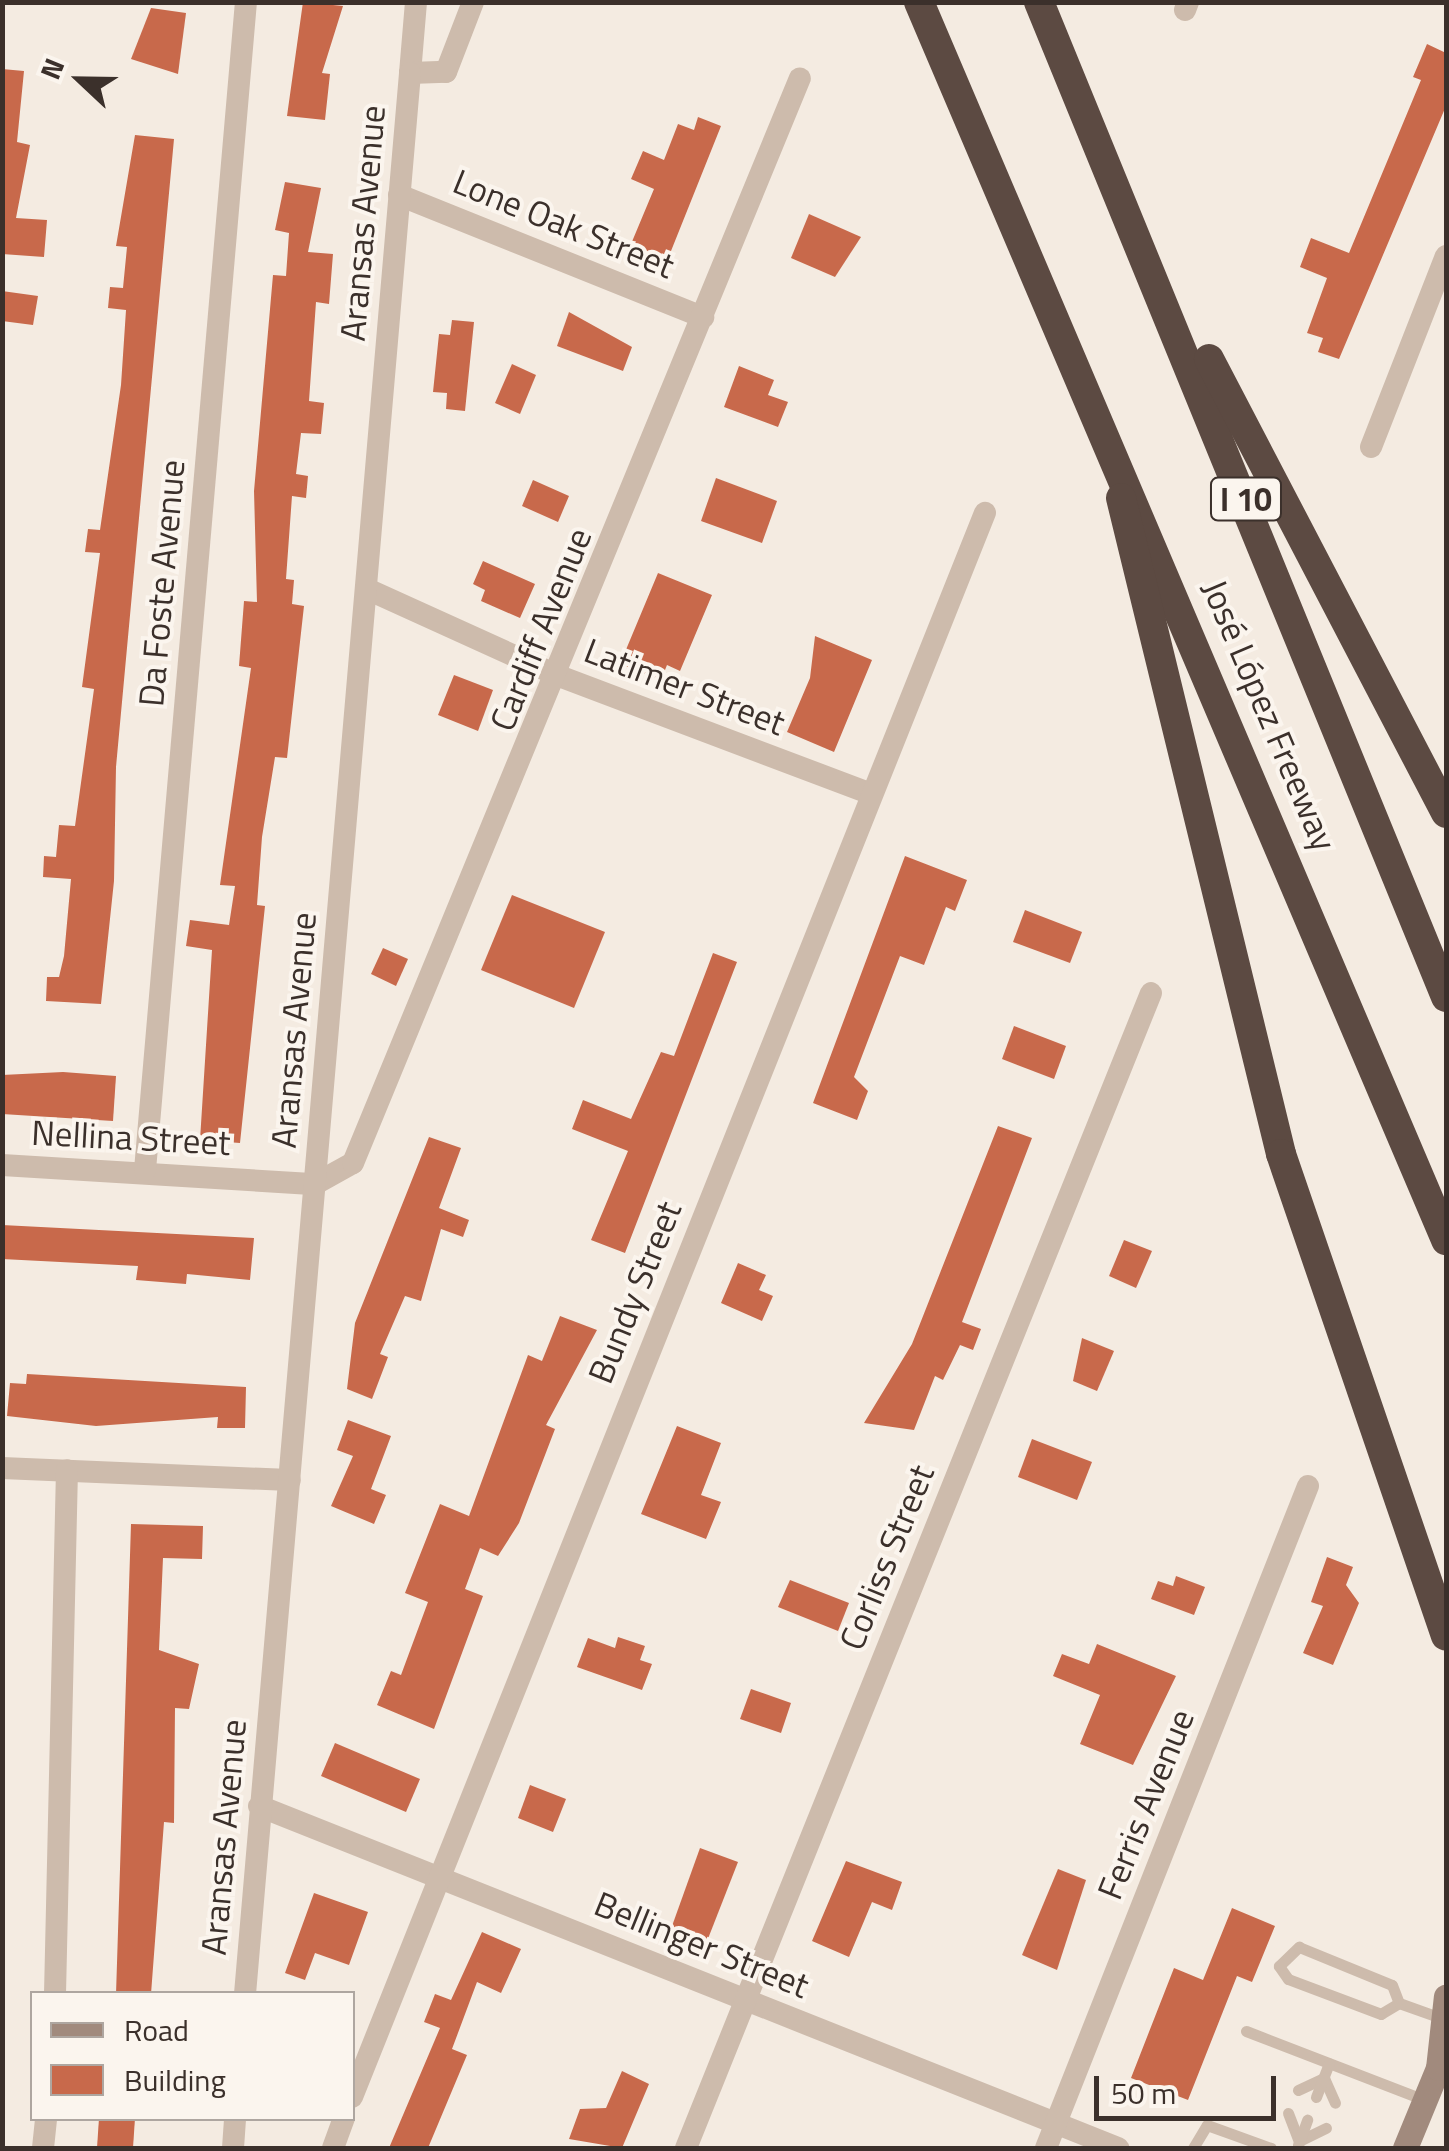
<!DOCTYPE html>
<html>
<head>
<meta charset="utf-8">
<style>
  body { margin:0 }
  #map { position:relative; width:1449px; height:2151px; overflow:hidden; background:#f4ebe1; font-family:"Titillium Web",sans-serif }
  div>[style] { position:absolute }
  [style*='--x'] { left:calc(var(--x)*1px); top:calc(var(--y)*1px); width:calc(var(--w)*1px); rotate:calc(var(--a)*1deg) }
  .building>* { inset:0; background:#c8694b }
  .service>* { height:11px; margin:-5.5px; padding:0 5.5px; transform-origin:5.5px; border-radius:5.5px; background:#cdbbac }
  .minor>* { height:22px; margin:-11px; padding:0 11px; transform-origin:11px; border-radius:11px; background:#cdbbac }
  .secondary>* { height:25px; margin:-12.5px; padding:0 12.5px; transform-origin:12.5px; border-radius:12.5px; background:#a18a7d }
  .motorway>* { height:30px; margin:-15px; padding:0 15px; transform-origin:15px; border-radius:15px; background:#5c4a42 }
  span { translate:-50% -50%; white-space:nowrap; text-align:center; line-height:1.15; -webkit-text-stroke:8px #fbf5ee; paint-order:stroke }
  .shield-label span { padding:2px 8px; background:#fbf5ee; border:2px solid; border-radius:8px; -webkit-text-stroke-width:0 }
  .shield-label { font-size:32px; color:#3b302b; font-weight:700 }
  .street-label { font-size:35px; color:#3b302b }
  .frame { position:absolute; inset:0; border:5px solid #3b302b; pointer-events:none }
  .legend { position:absolute; left:30px; top:1991px; width:325px; height:130px; box-sizing:border-box; background:#fbf5ee; border:2px solid #aea6a0; margin:0; padding:12px 18px; list-style:none; font-size:30px; color:#3b302b }
  .legend li { display:flex; align-items:center; gap:20px; height:50px }
  .legend b { width:50px; border:2px solid #aea6a0 }
  .north { position:absolute; left:30px; top:30px; width:100px; height:100px; -webkit-text-stroke:8px #fbf5ee; paint-order:stroke; rotate:292deg; font-size:28px; font-weight:700; line-height:40px; text-align:center; color:#3b302b }
  .north::after { content:''; display:block; margin:auto; width:35px; height:45px; background:#3b302b; clip-path:polygon(50% 0,100% 100%,50% 72%,0 100%) }
  .scale { position:absolute; left:1094px; top:2076px; width:182px; height:45px; box-sizing:border-box; border:5px solid #3b302b; border-top:0; padding-left:12px; font-size:30px; line-height:35px; white-space:nowrap; color:#3b302b; -webkit-text-stroke:8px #fbf5ee; paint-order:stroke }
</style>
</head>
<body>
<div id="map">
  <div class="building">
    <i style="clip-path:polygon(303px 2px,343px 6px,322px 73px,330px 74px,325px 120px,287px 116px)"></i>
    <i style="clip-path:polygon(151px 8px,186px 13px,178px 74px,131px 59px)"></i>
    <i style="clip-path:polygon(1427px 44px,1446px 53px,1446px 106px,1339px 359px,1318px 352px,1323px 338px,1307px 333px,1327px 278px,1300px 267px,1311px 238px,1349px 253px,1421px 80px,1413px 77px)"></i>
    <i style="clip-path:polygon(2px 69px,24px 71px,17px 142px,30px 145px,16px 218px,47px 220px,44px 257px,2px 254px)"></i>
    <i style="clip-path:polygon(698px 117px,721px 126px,663px 271px,626px 256px,654px 189px,631px 179px,643px 151px,664px 160px,678px 124px,694px 130px)"></i>
    <i style="clip-path:polygon(135px 135px,174px 139px,116px 767px,114px 881px,101px 1004px,46px 1001px,47px 977px,59px 977px,64px 956px,71px 879px,43px 877px,44px 856px,56px 857px,59px 825px,75px 826px,94px 689px,82px 687px,100px 553px,85px 552px,88px 529px,100px 530px,121px 385px,126px 310px,108px 308px,110px 287px,123px 288px,127px 247px,116px 246px)"></i>
    <i style="clip-path:polygon(285px 182px,321px 188px,308px 252px,333px 254px,329px 304px,316px 302px,309px 401px,324px 403px,321px 434px,301px 433px,296px 474px,308px 476px,306px 498px,292px 496px,286px 579px,294px 580px,292px 604px,304px 606px,287px 758px,275px 757px,262px 837px,257px 905px,265px 906px,240px 1143px,200px 1140px,212px 950px,186px 946px,190px 920px,229px 925px,235px 886px,220px 885px,251px 668px,239px 666px,244px 601px,257px 602px,254px 491px,273px 275px,286px 276px,289px 233px,275px 230px)"></i>
    <i style="clip-path:polygon(809px 214px,861px 237px,835px 277px,791px 258px)"></i>
    <i style="clip-path:polygon(2px 291px,38px 296px,33px 325px,2px 321px)"></i>
    <i style="clip-path:polygon(569px 312px,632px 347px,623px 371px,557px 346px)"></i>
    <i style="clip-path:polygon(452px 320px,474px 322px,465px 411px,446px 409px,447px 393px,433px 392px,439px 334px,450px 335px)"></i>
    <i style="clip-path:polygon(512px 364px,536px 375px,520px 414px,495px 403px)"></i>
    <i style="clip-path:polygon(739px 366px,774px 380px,768px 395px,788px 402px,778px 427px,724px 407px)"></i>
    <i style="clip-path:polygon(716px 478px,777px 501px,762px 543px,701px 521px)"></i>
    <i style="clip-path:polygon(533px 480px,569px 496px,558px 522px,522px 506px)"></i>
    <i style="clip-path:polygon(483px 561px,535px 584px,520px 618px,481px 601px,485px 590px,473px 584px)"></i>
    <i style="clip-path:polygon(658px 573px,712px 595px,680px 671px,667px 665px,661px 680px,620px 664px)"></i>
    <i style="clip-path:polygon(815px 636px,872px 660px,834px 752px,787px 732px,810px 678px)"></i>
    <i style="clip-path:polygon(454px 675px,493px 690px,478px 731px,438px 715px)"></i>
    <i style="clip-path:polygon(905px 856px,967px 880px,955px 911px,946px 907px,924px 965px,900px 956px,854px 1077px,868px 1091px,857px 1120px,813px 1103px)"></i>
    <i style="clip-path:polygon(512px 895px,605px 932px,574px 1008px,481px 970px)"></i>
    <i style="clip-path:polygon(1025px 910px,1082px 932px,1070px 963px,1013px 942px)"></i>
    <i style="clip-path:polygon(383px 948px,408px 959px,396px 986px,371px 974px)"></i>
    <i style="clip-path:polygon(713px 953px,737px 962px,625px 1253px,591px 1240px,628px 1151px,572px 1129px,583px 1100px,631px 1119px,661px 1052px,674px 1056px)"></i>
    <i style="clip-path:polygon(1014px 1026px,1066px 1046px,1054px 1079px,1002px 1059px)"></i>
    <i style="clip-path:polygon(63px 1072px,116px 1076px,113px 1121px,2px 1114px,2px 1075px)"></i>
    <i style="clip-path:polygon(998px 1126px,1032px 1138px,962px 1322px,981px 1329px,973px 1350px,960px 1345px,943px 1380px,935px 1376px,914px 1430px,864px 1423px,912px 1344px)"></i>
    <i style="clip-path:polygon(429px 1137px,461px 1148px,439px 1208px,469px 1220px,463px 1237px,441px 1229px,421px 1301px,405px 1296px,380px 1354px,388px 1357px,372px 1399px,347px 1389px,355px 1323px)"></i>
    <i style="clip-path:polygon(2px 1225px,254px 1238px,250px 1280px,187px 1274px,186px 1284px,136px 1280px,138px 1266px,2px 1259px)"></i>
    <i style="clip-path:polygon(1124px 1240px,1152px 1251px,1136px 1288px,1109px 1276px)"></i>
    <i style="clip-path:polygon(738px 1263px,766px 1275px,759px 1290px,773px 1296px,762px 1321px,721px 1303px)"></i>
    <i style="clip-path:polygon(560px 1316px,597px 1330px,546px 1425px,555px 1429px,519px 1523px,498px 1556px,480px 1548px,465px 1589px,483px 1596px,434px 1729px,377px 1705px,391px 1671px,401px 1675px,428px 1602px,405px 1593px,440px 1504px,469px 1516px,528px 1355px,542px 1361px)"></i>
    <i style="clip-path:polygon(1082px 1338px,1114px 1351px,1097px 1391px,1073px 1381px)"></i>
    <i style="clip-path:polygon(27px 1374px,246px 1387px,245px 1428px,217px 1428px,218px 1417px,96px 1426px,7px 1416px,10px 1383px,26px 1384px)"></i>
    <i style="clip-path:polygon(348px 1420px,391px 1436px,371px 1489px,386px 1495px,374px 1524px,331px 1506px,353px 1456px,337px 1450px)"></i>
    <i style="clip-path:polygon(677px 1426px,721px 1443px,701px 1495px,721px 1502px,706px 1539px,641px 1514px)"></i>
    <i style="clip-path:polygon(1032px 1439px,1092px 1462px,1077px 1500px,1018px 1477px)"></i>
    <i style="clip-path:polygon(131px 1524px,203px 1526px,202px 1559px,163px 1558px,159px 1650px,199px 1664px,189px 1709px,175px 1708px,174px 1823px,164px 1822px,151px 1994px,116px 1994px)"></i>
    <i style="clip-path:polygon(1327px 1557px,1353px 1567px,1346px 1585px,1359px 1603px,1333px 1665px,1303px 1653px,1323px 1606px,1311px 1602px)"></i>
    <i style="clip-path:polygon(1176px 1576px,1205px 1587px,1194px 1615px,1151px 1599px,1158px 1581px,1173px 1586px)"></i>
    <i style="clip-path:polygon(790px 1580px,849px 1603px,838px 1631px,778px 1607px)"></i>
    <i style="clip-path:polygon(618px 1637px,645px 1646px,640px 1660px,652px 1664px,642px 1690px,577px 1667px,588px 1638px,615px 1648px)"></i>
    <i style="clip-path:polygon(1097px 1644px,1176px 1676px,1133px 1765px,1080px 1744px,1100px 1695px,1053px 1676px,1062px 1654px,1089px 1664px)"></i>
    <i style="clip-path:polygon(751px 1689px,791px 1703px,781px 1733px,740px 1719px)"></i>
    <i style="clip-path:polygon(335px 1743px,420px 1779px,406px 1812px,321px 1776px)"></i>
    <i style="clip-path:polygon(530px 1785px,566px 1799px,553px 1832px,518px 1818px)"></i>
    <i style="clip-path:polygon(700px 1848px,738px 1862px,702px 1954px,667px 1940px)"></i>
    <i style="clip-path:polygon(846px 1861px,902px 1882px,892px 1910px,872px 1902px,849px 1957px,812px 1941px)"></i>
    <i style="clip-path:polygon(1058px 1869px,1086px 1880px,1057px 1970px,1022px 1955px)"></i>
    <i style="clip-path:polygon(314px 1893px,368px 1912px,349px 1965px,315px 1953px,305px 1980px,285px 1973px)"></i>
    <i style="clip-path:polygon(1232px 1908px,1275px 1926px,1252px 1982px,1237px 1976px,1188px 2100px,1131px 2078px,1174px 1968px,1203px 1980px)"></i>
    <i style="clip-path:polygon(482px 1932px,521px 1949px,501px 1993px,477px 1982px,452px 2049px,467px 2055px,428px 2148px,389px 2148px,440px 2028px,424px 2022px,435px 1994px,451px 2000px)"></i>
    <i style="clip-path:polygon(622px 2071px,649px 2084px,622px 2148px,569px 2139px,580px 2109px,606px 2108px)"></i>
    <i style="clip-path:polygon(99px 2118px,135px 2118px,133px 2148px,97px 2148px)"></i>
  </div>
  <div class="service">
    <i style="--x:1399;--y:2003;--w:21;--a:149"></i>
    <i style="--x:1381;--y:2014;--w:99;--a:-159.4"></i>
    <i style="--x:1288;--y:1979;--w:16;--a:-125"></i>
    <i style="--x:1279;--y:1966;--w:28;--a:-44"></i>
    <i style="--x:1299;--y:1947;--w:100;--a:22.2"></i>
    <i style="--x:1392;--y:1985;--w:19;--a:69"></i>
    <i style="--x:1399;--y:2003;--w:45;--a:19.7"></i>
    <i style="--x:1246;--y:2031;--w:192;--a:21.1"></i>
    <i style="--x:1324;--y:2078;--w:27;--a:66"></i>
    <i style="--x:1298;--y:2090;--w:29;--a:-25"></i>
    <i style="--x:1316;--y:2097;--w:36;--a:-69"></i>
    <i style="--x:1288;--y:2113;--w:30;--a:69"></i>
    <i style="--x:1299;--y:2141;--w:30;--a:-26"></i>
    <i style="--x:1298;--y:2145;--w:27;--a:-70"></i>
    <i style="--x:1193;--y:2148;--w:27;--a:-59"></i>
    <i style="--x:1207;--y:2125;--w:68;--a:19.8"></i>
  </div>
  <div class="minor">
    <i style="--x:416;--y:2;--w:71;--a:94.8"></i>
    <i style="--x:410;--y:73;--w:36;--a:-2"></i>
    <i style="--x:446;--y:72;--w:75;--a:-68.9"></i>
    <i style="--x:1185;--y:10;--w:9;--a:-69"></i>
    <i style="--x:399;--y:195;--w:328;--a:21.9"></i>
    <i style="--x:1371;--y:447;--w:205;--a:-68.6"></i>
    <i style="--x:367;--y:589;--w:211;--a:24.4"></i>
    <i style="--x:559;--y:676;--w:334;--a:20.7"></i>
    <i style="--x:2;--y:1165;--w:314;--a:3.5"></i>
    <i style="--x:315;--y:1184;--w:43;--a:-28.9"></i>
    <i style="--x:353;--y:1163;--w:1173;--a:-67.61"></i>
    <i style="--x:145;--y:1170;--w:1172;--a:-85.06"></i>
    <i style="--x:2;--y:1468;--w:288;--a:2.4"></i>
    <i style="--x:259;--y:1806;--w:925;--a:21.71"></i>
    <i style="--x:55;--y:1994;--w:524;--a:-88.69"></i>
    <i style="--x:245;--y:1994;--w:1928;--a:-85.09"></i>
    <i style="--x:352;--y:2097;--w:1706;--a:-68.22"></i>
    <i style="--x:43;--y:2148;--w:30;--a:-84"></i>
    <i style="--x:233;--y:2148;--w:30;--a:-86"></i>
    <i style="--x:333;--y:2148;--w:32;--a:-70"></i>
    <i style="--x:686;--y:2148;--w:1245;--a:-68.07"></i>
    <i style="--x:1046;--y:2148;--w:712;--a:-68.41"></i>
  </div>
  <div class="secondary">
    <i style="--x:1405;--y:2148;--w:87;--a:-67.6"></i>
    <i style="--x:1438;--y:2068;--w:72;--a:-83.7"></i>
  </div>
  <div class="motorway">
    <i style="--x:919;--y:2;--w:1346;--a:66.94"></i>
    <i style="--x:1039;--y:2;--w:1075;--a:67.75"></i>
    <i style="--x:1209;--y:359;--w:512;--a:62.43"></i>
    <i style="--x:1121;--y:498;--w:675;--a:76.29"></i>
    <i style="--x:1281;--y:1154;--w:509;--a:71.1"></i>
  </div>
  <div class="shield-label">
    <span style="left:1246px;top:499px">I 10</span>
  </div>
  <div class="street-label">
    <span style="left:362px;top:223px;rotate:-85deg">Aransas Avenue</span>
    <span style="left:564px;top:223px;rotate:22deg">Lone Oak Street</span>
    <span style="left:161px;top:583px;rotate:-85deg">Da Foste Avenue</span>
    <span style="left:540px;top:629px;rotate:-68deg">Cardiff Avenue</span>
    <span style="left:685px;top:686px;rotate:21deg">Latimer Street</span>
    <span style="left:1270px;top:715px;rotate:67deg">José López Freeway</span>
    <span style="left:293px;top:1030px;rotate:-85deg">Aransas Avenue</span>
    <span style="left:131px;top:1137px;rotate:3deg">Nellina Street</span>
    <span style="left:634px;top:1292px;rotate:-68deg">Bundy Street</span>
    <span style="left:886px;top:1557px;rotate:-68deg">Corliss Street</span>
    <span style="left:1145px;top:1804px;rotate:-68deg">Ferris Avenue</span>
    <span style="left:223px;top:1837px;rotate:-85deg">Aransas Avenue</span>
    <span style="left:702px;top:1944px;rotate:22deg">Bellinger Street</span>
  </div>
  <div class="frame"></div>
  <ul class="legend">
  <li><b style="height:12px;background:#a18a7d"></b>Road</li>
  <li><b style="height:28px;background:#c8694b"></b>Building</li>
  </ul>
  <div class="north">N</div>
  <div class="scale">50 m</div>
</div>
</body>
</html>
